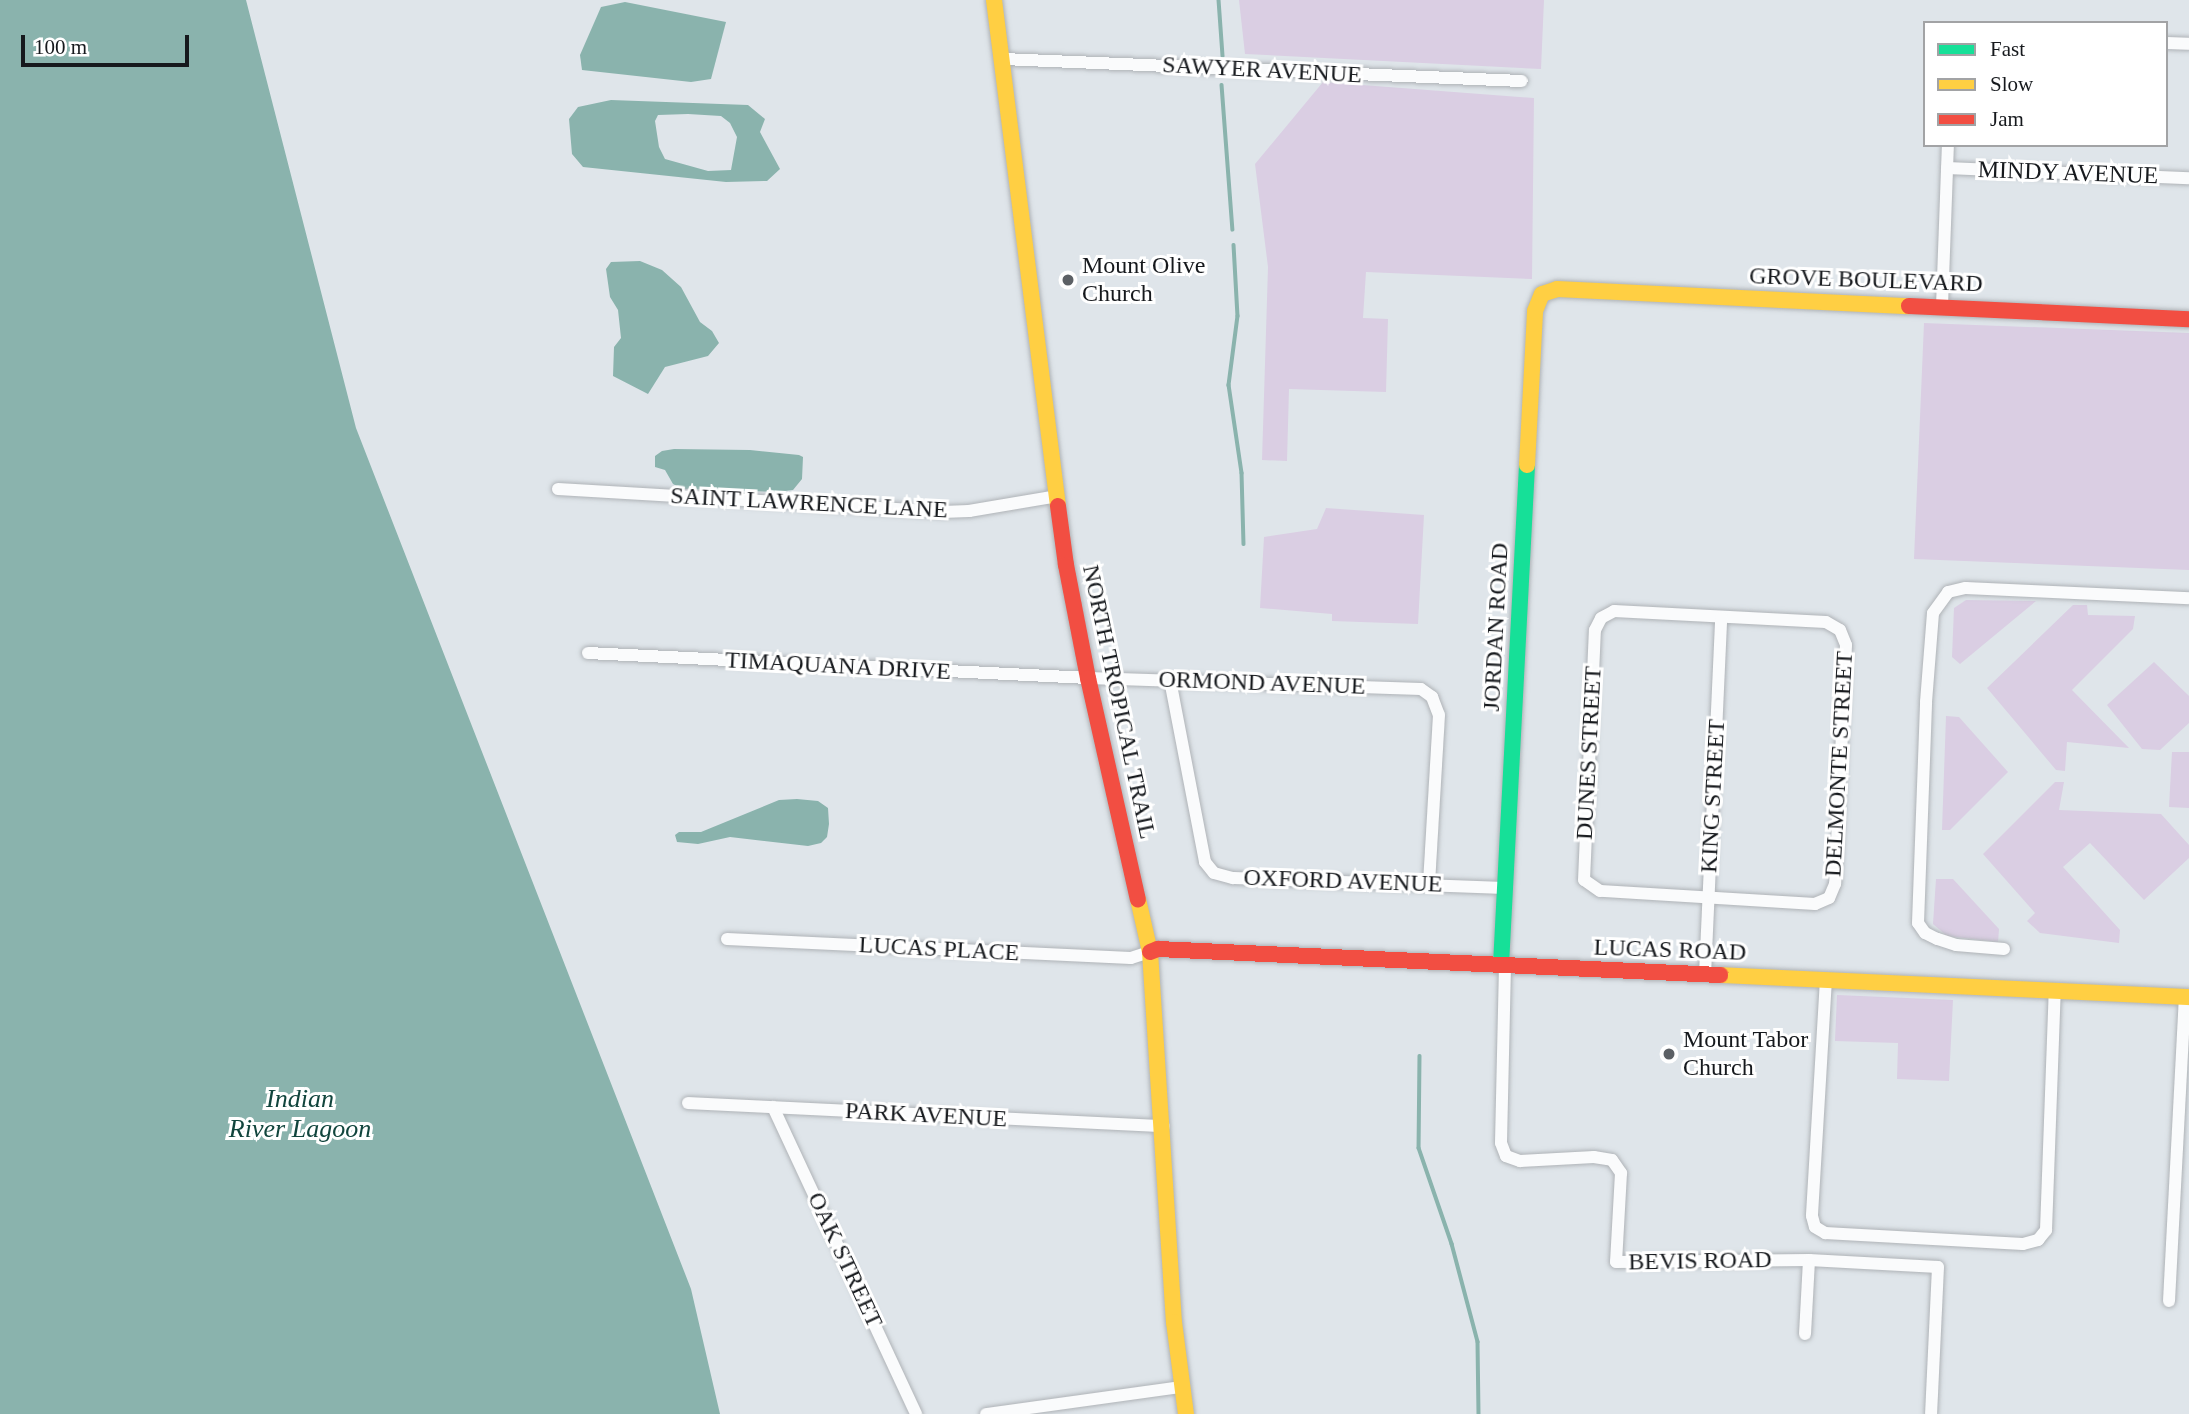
<!DOCTYPE html>
<html>
<head>
<meta charset="utf-8">
<style>
  body { margin:0 }
  #map { position:relative; width:2189px; height:1414px; overflow:hidden; background:#dfe5ea; font-family:"Times New Roman",serif }
  div>[style] { position:absolute }
  [style*='--x'] { left:calc(var(--x)*1px); top:calc(var(--y)*1px); width:calc(var(--w)*1px); rotate:calc(var(--a)*1deg) }
  .green>* { inset:0; background:#dacee3 }
  .water>* { inset:0; background:#8ab3ad }
  .stream>* { height:3.5px; margin:-1.75px; padding:0 1.75px; transform-origin:1.75px; border-radius:1.75px; background:#8ab3ad }
  .roads { filter:drop-shadow(0 0 2px #afb3b7) drop-shadow(0 0 2px #afb3b7) }
  .street>* { height:12px; margin:-6px; padding:0 6px; transform-origin:6px; border-radius:6px; background:#fafbfc }
  .fast>* { height:16px; margin:-8px; padding:0 8px; transform-origin:8px; border-radius:8px; background:#16e098 }
  .slow>* { height:16px; margin:-8px; padding:0 8px; transform-origin:8px; border-radius:8px; background:#ffcf43 }
  .jam>* { height:16px; margin:-8px; padding:0 8px; transform-origin:8px; border-radius:8px; background:#f24e42 }
  .dots>* { width:19px; height:19px; translate:-50% -50%; box-sizing:border-box; border:4px solid #fff; border-radius:50% }
  span { translate:-50% -50%; white-space:nowrap; text-align:center; line-height:1.15; -webkit-text-stroke:6px #fff; paint-order:stroke }
  .street-label { font-size:24px; color:#16191d }
  .poi-label { font-size:24px; color:#16191d }
  .left { translate:0 -50%; text-align:left }
  .water-label { font-size:26px; color:#11453d; font-style:italic }
  .legend { position:absolute; left:1923px; top:21px; width:245px; height:126px; box-sizing:border-box; background:#fff; border:2px solid #a2a3a5; margin:0; padding:9px 12px; list-style:none; font-size:21px; color:#16191d }
  .legend li { display:flex; align-items:center; gap:14px; height:35px }
  .legend b { width:35px; border:2px solid #a2a3a5 }
  .scale { position:absolute; left:21px; top:35px; width:168px; height:32px; box-sizing:border-box; border:4px solid #16191d; border-top:0; padding-left:9px; font-size:21px; line-height:24px; white-space:nowrap; color:#16191d; -webkit-text-stroke:5px #fff; paint-order:stroke }
</style>
</head>
<body>
<div id="map">
  <div class="green">
    <i style="clip-path:polygon(1239px 0,1544px 0,1541px 69px,1245px 54px)"></i>
    <i style="clip-path:polygon(1323px 82px,1534px 98px,1532px 279px,1366px 272px,1363px 318px,1388px 319px,1386px 392px,1289px 389px,1287px 461px,1262px 460px,1268px 267px,1255px 164px)"></i>
    <i style="clip-path:polygon(1924px 323px,2189px 333px,2189px 570px,1914px 559px)"></i>
    <i style="clip-path:polygon(1326px 508px,1424px 515px,1418px 624px,1332px 621px,1332px 614px,1260px 608px,1264px 537px,1317px 529px)"></i>
    <i style="clip-path:polygon(1966px 600px,2036px 601px,1960px 664px,1952px 657px,1954px 608px)"></i>
    <i style="clip-path:polygon(2073px 605px,2087px 605px,2088px 615px,2135px 616px,2133px 629px,2072px 690px,2129px 748px,2067px 742px,2065px 771px,2056px 770px,1987px 688px)"></i>
    <i style="clip-path:polygon(2154px 662px,2189px 696px,2189px 723px,2160px 750px,2142px 749px,2107px 705px)"></i>
    <i style="clip-path:polygon(1946px 716px,1959px 717px,2008px 772px,1950px 830px,1942px 830px)"></i>
    <i style="clip-path:polygon(2172px 752px,2189px 752px,2189px 808px,2169px 807px)"></i>
    <i style="clip-path:polygon(2055px 782px,2064px 782px,2059px 810px,2161px 814px,2189px 845px,2189px 858px,2144px 900px,2090px 843px,2063px 867px,2120px 930px,2119px 943px,2040px 933px,2027px 921px,2035px 913px,1983px 854px)"></i>
    <i style="clip-path:polygon(1936px 879px,1953px 879px,1999px 929px,1998px 942px,1947px 936px,1933px 924px)"></i>
    <i style="clip-path:polygon(1837px 995px,1953px 1000px,1949px 1081px,1897px 1079px,1898px 1043px,1835px 1041px)"></i>
  </div>
  <div class="water">
    <i style="clip-path:polygon(0 0,246px 0,356px 428px,691px 1289px,720px 1414px,0 1414px)"></i>
    <i style="clip-path:polygon(625px 2px,726px 22px,711px 79px,691px 82px,582px 70px,580px 55px,601px 7px)"></i>
    <i style="clip-path:polygon(evenodd,611px 100px,748px 105px,765px 119px,760px 132px,780px 169px,767px 181px,726px 182px,583px 167px,572px 154px,569px 119px,578px 107px,611px 100px,688px 114px,721px 116px,730px 123px,737px 137px,731px 170px,708px 171px,665px 159px,659px 147px,655px 121px,658px 115px,688px 114px)"></i>
    <i style="clip-path:polygon(640px 261px,662px 270px,681px 287px,700px 322px,712px 331px,719px 343px,708px 356px,665px 367px,648px 394px,613px 376px,614px 347px,621px 338px,618px 310px,610px 297px,606px 269px,611px 262px)"></i>
    <i style="clip-path:polygon(674px 449px,750px 450px,799px 455px,803px 457px,802px 479px,793px 490px,777px 492px,683px 489px,673px 484px,665px 470px,655px 467px,655px 456px,662px 451px)"></i>
    <i style="clip-path:polygon(797px 799px,818px 801px,828px 808px,829px 824px,827px 837px,821px 843px,808px 846px,730px 837px,698px 844px,677px 842px,675px 835px,679px 832px,701px 832px,779px 800px)"></i>
  </div>
  <div class="stream">
    <i style="--x:1219;--y:0;--w:56;--a:85.9"></i>
    <i style="--x:1222;--y:85;--w:145;--a:85.7"></i>
    <i style="--x:1234;--y:245;--w:71;--a:86.8"></i>
    <i style="--x:1238;--y:316;--w:70;--a:97.4"></i>
    <i style="--x:1229;--y:385;--w:89;--a:81.6"></i>
    <i style="--x:1242;--y:473;--w:71;--a:88.4"></i>
    <i style="--x:1420;--y:1056;--w:92;--a:90.6"></i>
    <i style="--x:1419;--y:1148;--w:102;--a:71"></i>
    <i style="--x:1452;--y:1244;--w:101;--a:75.1"></i>
    <i style="--x:1478;--y:1342;--w:72;--a:89.2"></i>
  </div>
  <div class="roads">
    <div class="street">
      <i style="--x:2166;--y:43;--w:23;--a:2"></i>
      <i style="--x:1003;--y:59;--w:519;--a:2.43"></i>
      <i style="--x:1947;--y:168;--w:242;--a:2.4"></i>
      <i style="--x:1942;--y:306;--w:161;--a:-87.9"></i>
      <i style="--x:558;--y:489;--w:385;--a:3.4"></i>
      <i style="--x:942;--y:512;--w:27;--a:-2"></i>
      <i style="--x:969;--y:511;--w:90;--a:-9.6"></i>
      <i style="--x:1614;--y:611;--w:212;--a:3"></i>
      <i style="--x:1826;--y:622;--w:16;--a:30"></i>
      <i style="--x:1840;--y:630;--w:16;--a:68"></i>
      <i style="--x:1846;--y:645;--w:239;--a:92.6"></i>
      <i style="--x:1835;--y:884;--w:15;--a:113"></i>
      <i style="--x:1829;--y:898;--w:15;--a:157"></i>
      <i style="--x:1815;--y:904;--w:215;--a:-176.5"></i>
      <i style="--x:1600;--y:891;--w:19;--a:-145"></i>
      <i style="--x:1584;--y:880;--w:250;--a:-87.5"></i>
      <i style="--x:1595;--y:630;--w:13;--a:-63"></i>
      <i style="--x:1601;--y:618;--w:15;--a:-28"></i>
      <i style="--x:588;--y:653;--w:501;--a:2.86"></i>
      <i style="--x:1088;--y:678;--w:333;--a:1.9"></i>
      <i style="--x:1421;--y:689;--w:14;--a:36"></i>
      <i style="--x:1432;--y:697;--w:19;--a:69"></i>
      <i style="--x:1439;--y:715;--w:169;--a:93.4"></i>
      <i style="--x:1170;--y:680;--w:185;--a:79.1"></i>
      <i style="--x:1205;--y:862;--w:14;--a:51"></i>
      <i style="--x:1214;--y:873;--w:20;--a:15"></i>
      <i style="--x:1233;--y:878;--w:272;--a:2.1"></i>
      <i style="--x:727;--y:939;--w:404;--a:2.7"></i>
      <i style="--x:1131;--y:958;--w:20;--a:-18"></i>
      <i style="--x:2004;--y:949;--w:48;--a:-175.2"></i>
      <i style="--x:1956;--y:945;--w:20;--a:-162"></i>
      <i style="--x:1937;--y:939;--w:13;--a:-153"></i>
      <i style="--x:1925;--y:933;--w:12;--a:-125"></i>
      <i style="--x:1918;--y:923;--w:221;--a:-87.9"></i>
      <i style="--x:1926;--y:702;--w:89;--a:-85.5"></i>
      <i style="--x:1933;--y:613;--w:26;--a:-54"></i>
      <i style="--x:1948;--y:592;--w:18;--a:-13"></i>
      <i style="--x:1966;--y:588;--w:223;--a:2.6"></i>
      <i style="--x:1505;--y:966;--w:177;--a:91.3"></i>
      <i style="--x:1501;--y:1143;--w:14;--a:69"></i>
      <i style="--x:1506;--y:1156;--w:15;--a:20"></i>
      <i style="--x:1520;--y:1161;--w:74;--a:-3.1"></i>
      <i style="--x:1594;--y:1157;--w:18;--a:9"></i>
      <i style="--x:1612;--y:1160;--w:16;--a:55"></i>
      <i style="--x:1621;--y:1173;--w:89;--a:93.2"></i>
      <i style="--x:1616;--y:1262;--w:193;--a:-0.6"></i>
      <i style="--x:1809;--y:1260;--w:129;--a:3.1"></i>
      <i style="--x:1938;--y:1267;--w:147;--a:92.7"></i>
      <i style="--x:1705;--y:975;--w:358;--a:-87.4"></i>
      <i style="--x:1826;--y:979;--w:237;--a:93.4"></i>
      <i style="--x:1812;--y:1216;--w:11;--a:75"></i>
      <i style="--x:1815;--y:1227;--w:12;--a:31"></i>
      <i style="--x:1825;--y:1233;--w:198;--a:3.2"></i>
      <i style="--x:2023;--y:1244;--w:16;--a:-15"></i>
      <i style="--x:2038;--y:1240;--w:13;--a:-51"></i>
      <i style="--x:2046;--y:1230;--w:240;--a:-87.9"></i>
      <i style="--x:688;--y:1103;--w:476;--a:2.8"></i>
      <i style="--x:773;--y:1107;--w:339;--a:65"></i>
      <i style="--x:2169;--y:1301;--w:305;--a:-87"></i>
      <i style="--x:1805;--y:1334;--w:74;--a:-86.9"></i>
      <i style="--x:986;--y:1414;--w:197;--a:-7.9"></i>
    </div>
    <div class="fast">
      <i style="--x:1501;--y:965;--w:501;--a:-87.02"></i>
    </div>
    <div class="slow">
      <i style="--x:994;--y:0;--w:510;--a:82.79"></i>
      <i style="--x:1527;--y:465;--w:154;--a:-87"></i>
      <i style="--x:1535;--y:311;--w:18;--a:-68"></i>
      <i style="--x:1542;--y:294;--w:16;--a:-18"></i>
      <i style="--x:1557;--y:289;--w:352;--a:2.8"></i>
      <i style="--x:1138;--y:899;--w:54;--a:77.2"></i>
      <i style="--x:1150;--y:952;--w:371;--a:86.3"></i>
      <i style="--x:1174;--y:1322;--w:93;--a:82.6"></i>
      <i style="--x:1720;--y:975;--w:470;--a:2.7"></i>
    </div>
    <div class="jam">
      <i style="--x:1909;--y:306;--w:280;--a:2.7"></i>
      <i style="--x:1058;--y:506;--w:60;--a:82.3"></i>
      <i style="--x:1066;--y:565;--w:115;--a:79"></i>
      <i style="--x:1088;--y:678;--w:227;--a:77.3"></i>
      <i style="--x:1150;--y:952;--w:9;--a:-21"></i>
      <i style="--x:1158;--y:949;--w:563;--a:2.65"></i>
    </div>
  </div>
  <div class="dots">
    <i style="left:1068px;top:280px;background:#5c6065"></i>
    <i style="left:1669px;top:1054px;background:#5c6065"></i>
  </div>
  <div class="street-label">
    <span style="left:1262px;top:70px;rotate:3deg">SAWYER AVENUE</span>
    <span style="left:2068px;top:173px;rotate:2deg">MINDY AVENUE</span>
    <span style="left:1866px;top:280px;rotate:2deg">GROVE BOULEVARD</span>
    <span style="left:809px;top:503px;rotate:3deg">SAINT LAWRENCE LANE</span>
    <span style="left:1496px;top:627px;rotate:-87deg">JORDAN ROAD</span>
    <span style="left:838px;top:666px;rotate:3deg">TIMAQUANA DRIVE</span>
    <span style="left:1262px;top:683px;rotate:2deg">ORMOND AVENUE</span>
    <span style="left:1119px;top:702px;rotate:78deg">NORTH TROPICAL TRAIL</span>
    <span style="left:1589px;top:753px;rotate:-87deg">DUNES STREET</span>
    <span style="left:1839px;top:764px;rotate:-87deg">DELMONTE STREET</span>
    <span style="left:1713px;top:796px;rotate:-87deg">KING STREET</span>
    <span style="left:1343px;top:881px;rotate:2deg">OXFORD AVENUE</span>
    <span style="left:939px;top:949px;rotate:3deg">LUCAS PLACE</span>
    <span style="left:1670px;top:950px;rotate:2deg">LUCAS ROAD</span>
    <span style="left:926px;top:1115px;rotate:3deg">PARK AVENUE</span>
    <span style="left:845px;top:1260px;rotate:65deg">OAK STREET</span>
    <span style="left:1700px;top:1261px;rotate:-1deg">BEVIS ROAD</span>
  </div>
  <div class="poi-label">
    <span class="left" style="left:1082px;top:280px">Mount Olive<br>Church</span>
    <span class="left" style="left:1683px;top:1054px">Mount Tabor<br>Church</span>
  </div>
  <div class="water-label">
    <span style="left:300px;top:1114px">Indian<br>River Lagoon</span>
  </div>
  <ul class="legend">
  <li><b style="height:9px;background:#16e098"></b>Fast</li>
  <li><b style="height:9px;background:#ffcf43"></b>Slow</li>
  <li><b style="height:9px;background:#f24e42"></b>Jam</li>
  </ul>
  <div class="scale">100 m</div>
</div>
</body>
</html>
